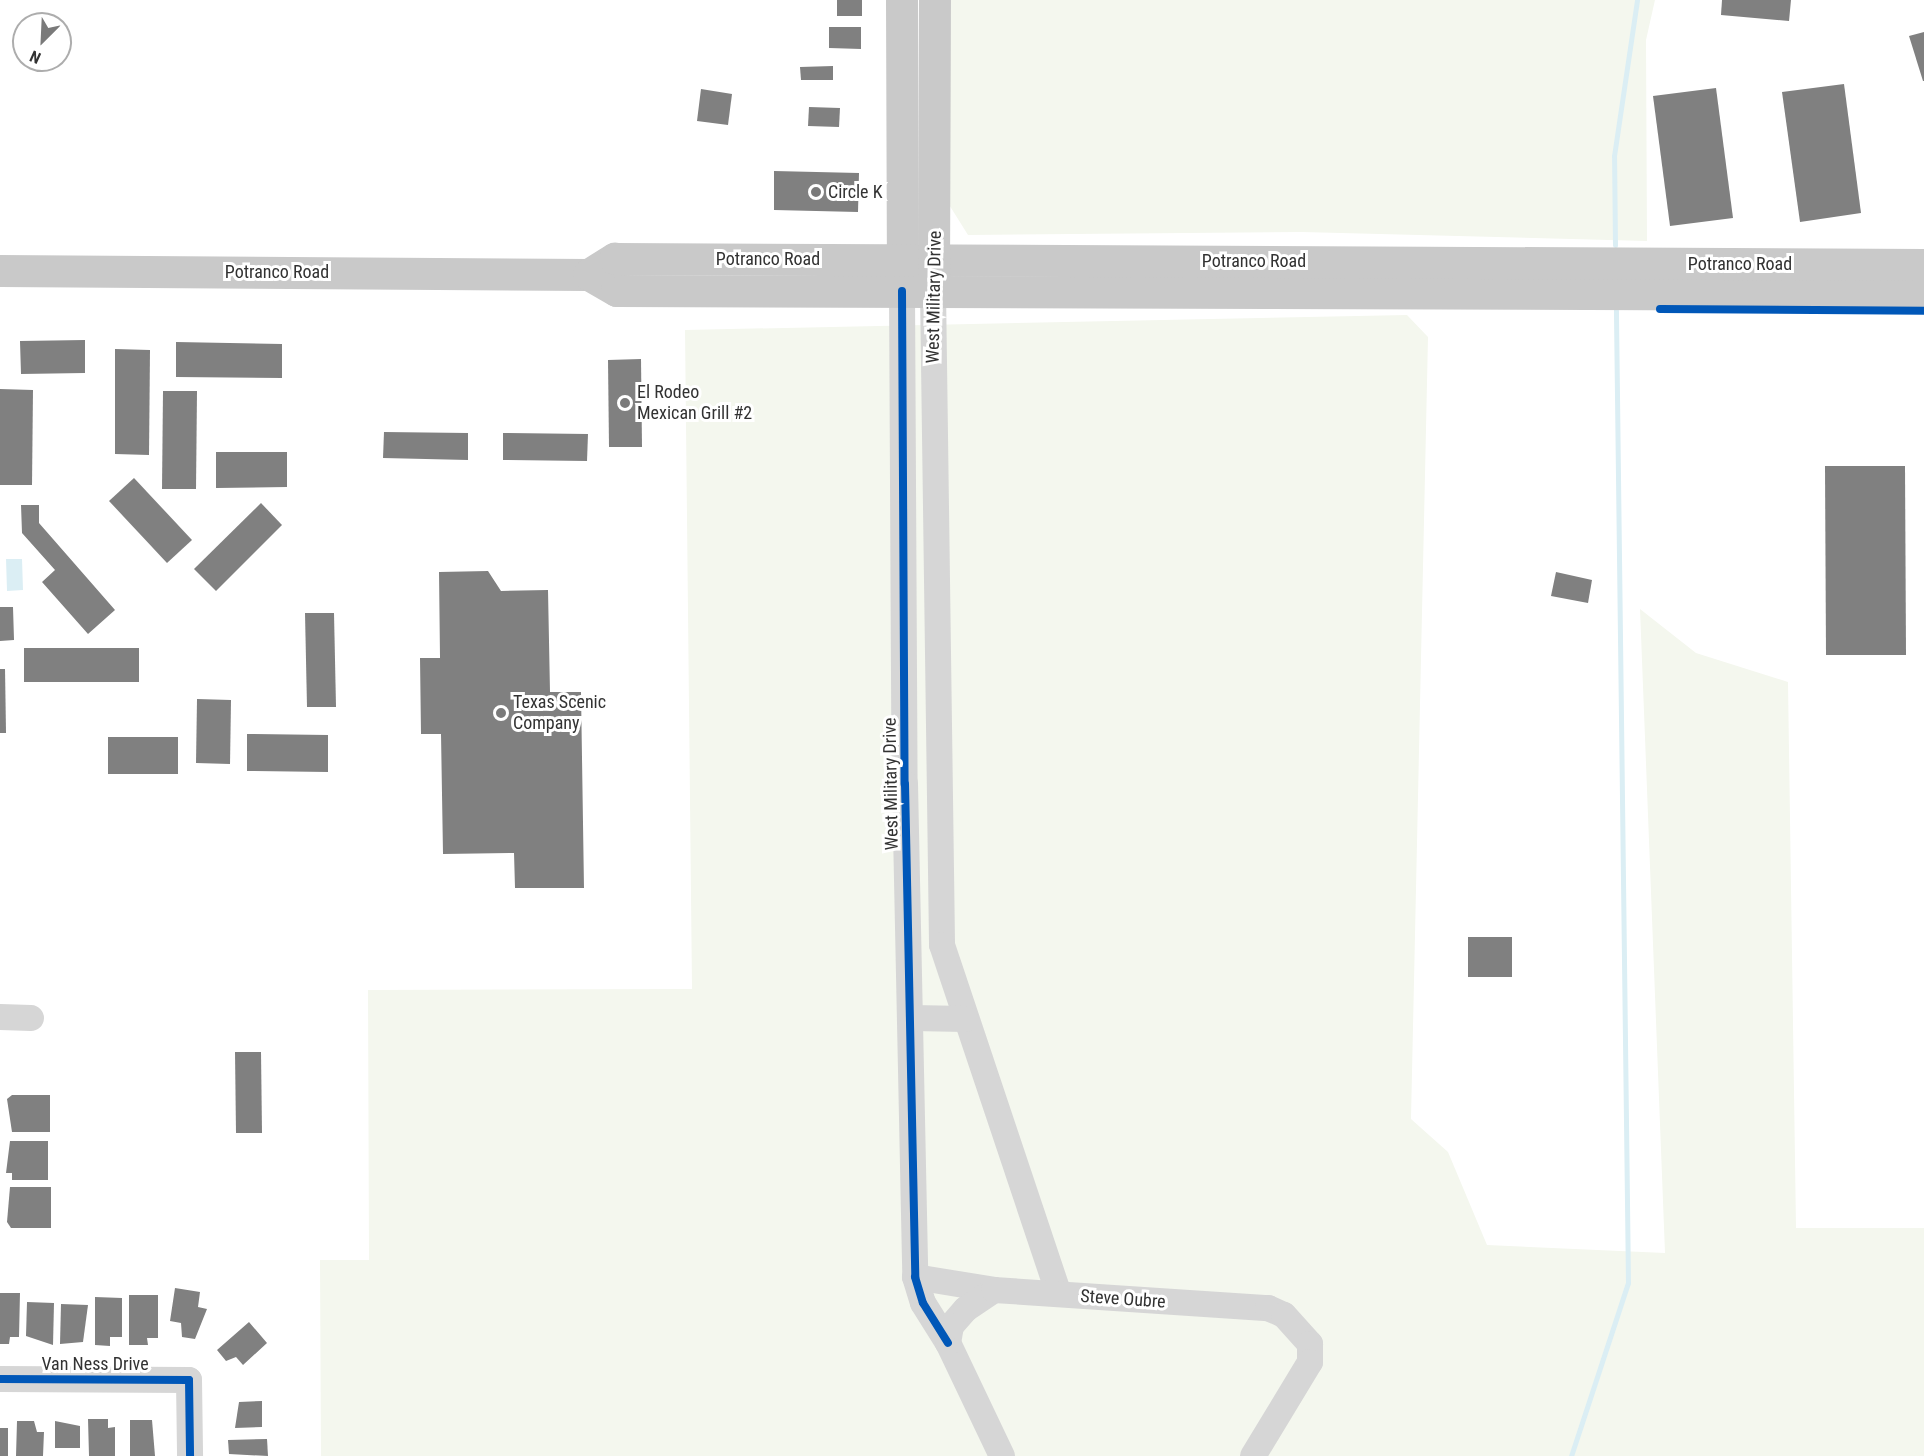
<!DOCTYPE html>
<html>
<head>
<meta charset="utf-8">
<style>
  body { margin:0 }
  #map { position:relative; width:1924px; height:1456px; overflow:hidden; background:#fff; font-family:"Roboto Condensed",sans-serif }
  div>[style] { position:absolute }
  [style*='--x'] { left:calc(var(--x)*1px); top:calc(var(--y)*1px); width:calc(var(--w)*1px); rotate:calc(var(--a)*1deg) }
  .green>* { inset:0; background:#f4f7ee }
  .water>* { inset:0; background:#dbeef4 }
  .stream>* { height:5px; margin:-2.5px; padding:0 2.5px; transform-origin:2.5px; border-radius:2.5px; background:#dbeef4 }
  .building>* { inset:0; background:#808080 }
  .minor>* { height:26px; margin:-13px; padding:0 13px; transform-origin:13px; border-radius:13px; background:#d6d6d6 }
  .major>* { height:32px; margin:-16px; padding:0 16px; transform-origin:16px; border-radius:16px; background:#c9c9c9 }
  .cycleway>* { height:8px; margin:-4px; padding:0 4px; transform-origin:4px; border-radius:4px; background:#0057b8 }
  .dots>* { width:16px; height:16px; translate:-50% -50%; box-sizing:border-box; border:3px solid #fff; border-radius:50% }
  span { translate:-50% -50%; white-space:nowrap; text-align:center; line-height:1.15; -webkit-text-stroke:6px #fff; paint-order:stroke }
  .poi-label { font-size:18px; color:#323232 }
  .left { translate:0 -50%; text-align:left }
  .street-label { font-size:18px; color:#323232 }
  .north { position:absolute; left:12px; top:12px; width:60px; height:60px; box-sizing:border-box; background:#fff; border:2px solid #adadad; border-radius:50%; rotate:204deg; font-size:16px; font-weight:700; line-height:24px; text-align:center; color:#323232 }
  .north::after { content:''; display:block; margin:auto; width:21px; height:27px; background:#7a7a7a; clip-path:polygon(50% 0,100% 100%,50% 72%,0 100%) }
</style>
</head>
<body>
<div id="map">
  <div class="green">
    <i style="clip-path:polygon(945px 0,1655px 0,1646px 40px,1647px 241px,1302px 232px,968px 235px,948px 203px)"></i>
    <i style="clip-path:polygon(1407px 315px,1428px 337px,1411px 1119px,1448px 1152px,1487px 1245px,1665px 1253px,1640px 609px,1696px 653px,1788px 682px,1796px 1228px,1924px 1228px,1924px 1456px,321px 1456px,320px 1260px,369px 1260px,368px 990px,692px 989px,685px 330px)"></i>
  </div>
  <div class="water">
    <i style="clip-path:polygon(22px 559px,23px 590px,7px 591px,6px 559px)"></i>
  </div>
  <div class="stream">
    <i style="--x:1615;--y:245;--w:89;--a:-90.6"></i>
    <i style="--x:1614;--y:156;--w:158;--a:-81.6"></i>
    <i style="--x:1571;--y:1456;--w:182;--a:-71.8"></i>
    <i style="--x:1628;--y:1283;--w:973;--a:-90.71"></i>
  </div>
  <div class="building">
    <i style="clip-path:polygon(837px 0,862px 0,862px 16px,837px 16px)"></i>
    <i style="clip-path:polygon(1722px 0,1791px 0,1789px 21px,1721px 15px)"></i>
    <i style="clip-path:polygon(829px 27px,861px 27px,861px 49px,829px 48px)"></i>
    <i style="clip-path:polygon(1924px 32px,1924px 81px,1923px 81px,1909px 36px)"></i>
    <i style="clip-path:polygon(833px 66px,833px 80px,801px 80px,800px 67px)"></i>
    <i style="clip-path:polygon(1844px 84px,1861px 213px,1800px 222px,1782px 92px)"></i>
    <i style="clip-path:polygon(1716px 88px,1733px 218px,1670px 226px,1653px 96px)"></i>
    <i style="clip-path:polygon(701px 89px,732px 94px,728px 125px,697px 121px)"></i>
    <i style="clip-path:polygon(809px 107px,840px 108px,839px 127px,808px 126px)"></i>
    <i style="clip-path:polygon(774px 171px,859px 173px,858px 212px,774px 210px)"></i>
    <i style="clip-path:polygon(85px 340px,85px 373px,21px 374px,20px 341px)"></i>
    <i style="clip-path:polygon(176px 342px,282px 344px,282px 378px,176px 377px)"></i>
    <i style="clip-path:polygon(115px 349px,150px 350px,149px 455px,115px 454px)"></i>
    <i style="clip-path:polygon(641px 359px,642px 447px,609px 447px,608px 360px)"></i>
    <i style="clip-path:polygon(0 389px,33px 390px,32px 485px,0 485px)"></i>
    <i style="clip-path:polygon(163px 391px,197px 391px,196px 489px,162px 489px)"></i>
    <i style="clip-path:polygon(384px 432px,468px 433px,468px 460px,383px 458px)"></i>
    <i style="clip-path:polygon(503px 433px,588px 434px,587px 461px,503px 460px)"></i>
    <i style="clip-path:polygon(216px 452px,287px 452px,287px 487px,216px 488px)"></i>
    <i style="clip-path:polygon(1825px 466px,1905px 466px,1906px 655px,1826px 655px)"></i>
    <i style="clip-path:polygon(134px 478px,192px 540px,167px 563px,109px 501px)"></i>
    <i style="clip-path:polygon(261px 503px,282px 525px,216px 591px,194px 569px)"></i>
    <i style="clip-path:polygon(21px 505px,39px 505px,39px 523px,115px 610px,88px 634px,42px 582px,55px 570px,22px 533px)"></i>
    <i style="clip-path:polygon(488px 571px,501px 591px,548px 590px,550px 692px,581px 692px,584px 888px,515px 888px,514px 853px,443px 854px,441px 734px,421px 734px,420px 658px,440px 658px,439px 572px)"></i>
    <i style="clip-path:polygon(1556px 572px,1592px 580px,1588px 603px,1551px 596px)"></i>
    <i style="clip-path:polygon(0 607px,13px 607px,14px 640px,0 641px)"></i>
    <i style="clip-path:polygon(305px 613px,334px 613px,336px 707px,307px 707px)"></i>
    <i style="clip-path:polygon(24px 648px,139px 648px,139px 682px,24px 682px)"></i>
    <i style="clip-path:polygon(0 669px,5px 669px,6px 733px,0 733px)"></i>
    <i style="clip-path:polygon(197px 699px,231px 700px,230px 764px,196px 763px)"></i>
    <i style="clip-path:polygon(247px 734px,328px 735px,328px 772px,247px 771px)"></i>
    <i style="clip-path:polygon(108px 737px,178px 737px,178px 774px,108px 774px)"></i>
    <i style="clip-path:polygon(1468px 937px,1512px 937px,1512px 977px,1468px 977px)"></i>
    <i style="clip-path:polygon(235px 1052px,261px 1052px,262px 1133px,236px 1133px)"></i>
    <i style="clip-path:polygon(12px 1095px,50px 1095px,50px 1132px,12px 1132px,7px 1099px)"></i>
    <i style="clip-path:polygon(10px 1141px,48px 1141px,48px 1180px,12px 1180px,12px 1173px,6px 1173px)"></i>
    <i style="clip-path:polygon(10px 1187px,51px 1187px,51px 1228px,11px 1228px,7px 1222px)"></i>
    <i style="clip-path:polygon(175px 1288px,200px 1292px,198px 1307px,207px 1309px,195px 1339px,182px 1337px,181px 1323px,170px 1321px)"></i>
    <i style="clip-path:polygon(0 1293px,20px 1293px,19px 1337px,10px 1337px,9px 1344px,0 1344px)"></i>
    <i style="clip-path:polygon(129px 1295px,158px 1295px,158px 1338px,147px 1338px,148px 1345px,129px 1345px)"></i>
    <i style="clip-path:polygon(95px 1297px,122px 1298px,122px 1337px,110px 1337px,110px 1346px,95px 1345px)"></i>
    <i style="clip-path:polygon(27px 1302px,54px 1303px,53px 1345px,26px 1336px)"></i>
    <i style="clip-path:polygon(61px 1304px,88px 1305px,83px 1342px,60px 1344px)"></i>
    <i style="clip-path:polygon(249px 1322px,267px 1343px,243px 1365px,236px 1357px,226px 1361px,217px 1350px)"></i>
    <i style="clip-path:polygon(262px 1401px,262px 1427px,235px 1428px,239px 1402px)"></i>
    <i style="clip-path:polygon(88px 1419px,108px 1419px,108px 1428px,115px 1427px,115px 1456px,89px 1456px)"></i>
    <i style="clip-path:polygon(130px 1420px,152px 1420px,155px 1456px,130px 1456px)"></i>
    <i style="clip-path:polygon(17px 1421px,34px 1421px,37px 1432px,44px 1432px,43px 1456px,16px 1456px)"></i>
    <i style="clip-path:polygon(55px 1421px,80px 1426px,80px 1448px,55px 1448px)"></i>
    <i style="clip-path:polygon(0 1428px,8px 1428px,8px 1456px,0 1456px)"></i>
    <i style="clip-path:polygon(267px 1439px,268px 1456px,229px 1454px,228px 1440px)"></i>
  </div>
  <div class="minor">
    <i style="--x:933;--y:290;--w:655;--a:89.21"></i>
    <i style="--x:942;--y:945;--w:368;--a:71.5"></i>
    <i style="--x:902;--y:291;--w:493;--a:89.7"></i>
    <i style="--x:905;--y:784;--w:493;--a:88.8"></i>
    <i style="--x:915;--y:1277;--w:27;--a:73"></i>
    <i style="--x:923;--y:1303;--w:47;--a:58"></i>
    <i style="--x:0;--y:1017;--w:31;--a:2"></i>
    <i style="--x:913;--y:1018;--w:52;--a:1.1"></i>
    <i style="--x:915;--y:1277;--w:80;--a:9.3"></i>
    <i style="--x:0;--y:1379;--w:189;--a:0.3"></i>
    <i style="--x:189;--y:1380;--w:76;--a:89.2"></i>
    <i style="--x:1002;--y:1456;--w:125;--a:-115.5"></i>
    <i style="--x:948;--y:1343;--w:17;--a:-80"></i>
    <i style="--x:951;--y:1326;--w:23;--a:-49"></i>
    <i style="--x:966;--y:1309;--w:34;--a:-34"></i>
    <i style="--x:994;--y:1290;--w:275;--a:3.8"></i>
    <i style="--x:1268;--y:1308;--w:17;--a:24"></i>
    <i style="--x:1284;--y:1315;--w:39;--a:48"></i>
    <i style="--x:1310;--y:1344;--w:18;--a:90"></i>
    <i style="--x:1310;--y:1362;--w:110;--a:121.2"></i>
  </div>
  <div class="major">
    <i style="--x:902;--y:0;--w:281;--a:89.8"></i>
    <i style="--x:0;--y:271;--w:589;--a:0.39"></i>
    <i style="--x:589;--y:275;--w:32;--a:30"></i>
    <i style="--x:617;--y:291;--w:1307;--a:0.18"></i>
    <i style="--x:589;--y:275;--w:31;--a:-32"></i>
    <i style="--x:615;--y:259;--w:1309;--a:0.26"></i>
    <i style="--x:934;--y:280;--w:280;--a:-89.8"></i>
  </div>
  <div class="cycleway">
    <i style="--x:902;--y:291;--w:493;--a:89.7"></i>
    <i style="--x:905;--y:784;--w:493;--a:88.8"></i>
    <i style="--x:915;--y:1277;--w:27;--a:73"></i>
    <i style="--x:923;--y:1303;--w:47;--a:58"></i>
    <i style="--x:1660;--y:309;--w:264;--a:0.4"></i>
    <i style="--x:0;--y:1379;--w:189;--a:0.3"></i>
    <i style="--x:189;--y:1380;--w:76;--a:89.2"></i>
  </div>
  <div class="dots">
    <i style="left:816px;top:192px;background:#7a7a7a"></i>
    <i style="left:625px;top:403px;background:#7a7a7a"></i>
    <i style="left:501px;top:713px;background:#7a7a7a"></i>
  </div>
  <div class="poi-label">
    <span class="left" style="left:828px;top:192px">Circle K</span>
    <span class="left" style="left:637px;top:403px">El Rodeo<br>Mexican Grill #2</span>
    <span class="left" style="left:513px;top:713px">Texas Scenic<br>Company</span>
  </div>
  <div class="street-label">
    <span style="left:768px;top:259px">Potranco Road</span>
    <span style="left:1254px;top:261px">Potranco Road</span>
    <span style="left:1740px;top:264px">Potranco Road</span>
    <span style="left:277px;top:272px">Potranco Road</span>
    <span style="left:934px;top:297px;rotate:-89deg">West Military Drive</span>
    <span style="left:891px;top:784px;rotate:-91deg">West Military Drive</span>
    <span style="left:1123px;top:1299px;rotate:4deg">Steve Oubre</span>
    <span style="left:95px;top:1364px">Van Ness Drive</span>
  </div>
  <div class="north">N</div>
</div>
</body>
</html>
